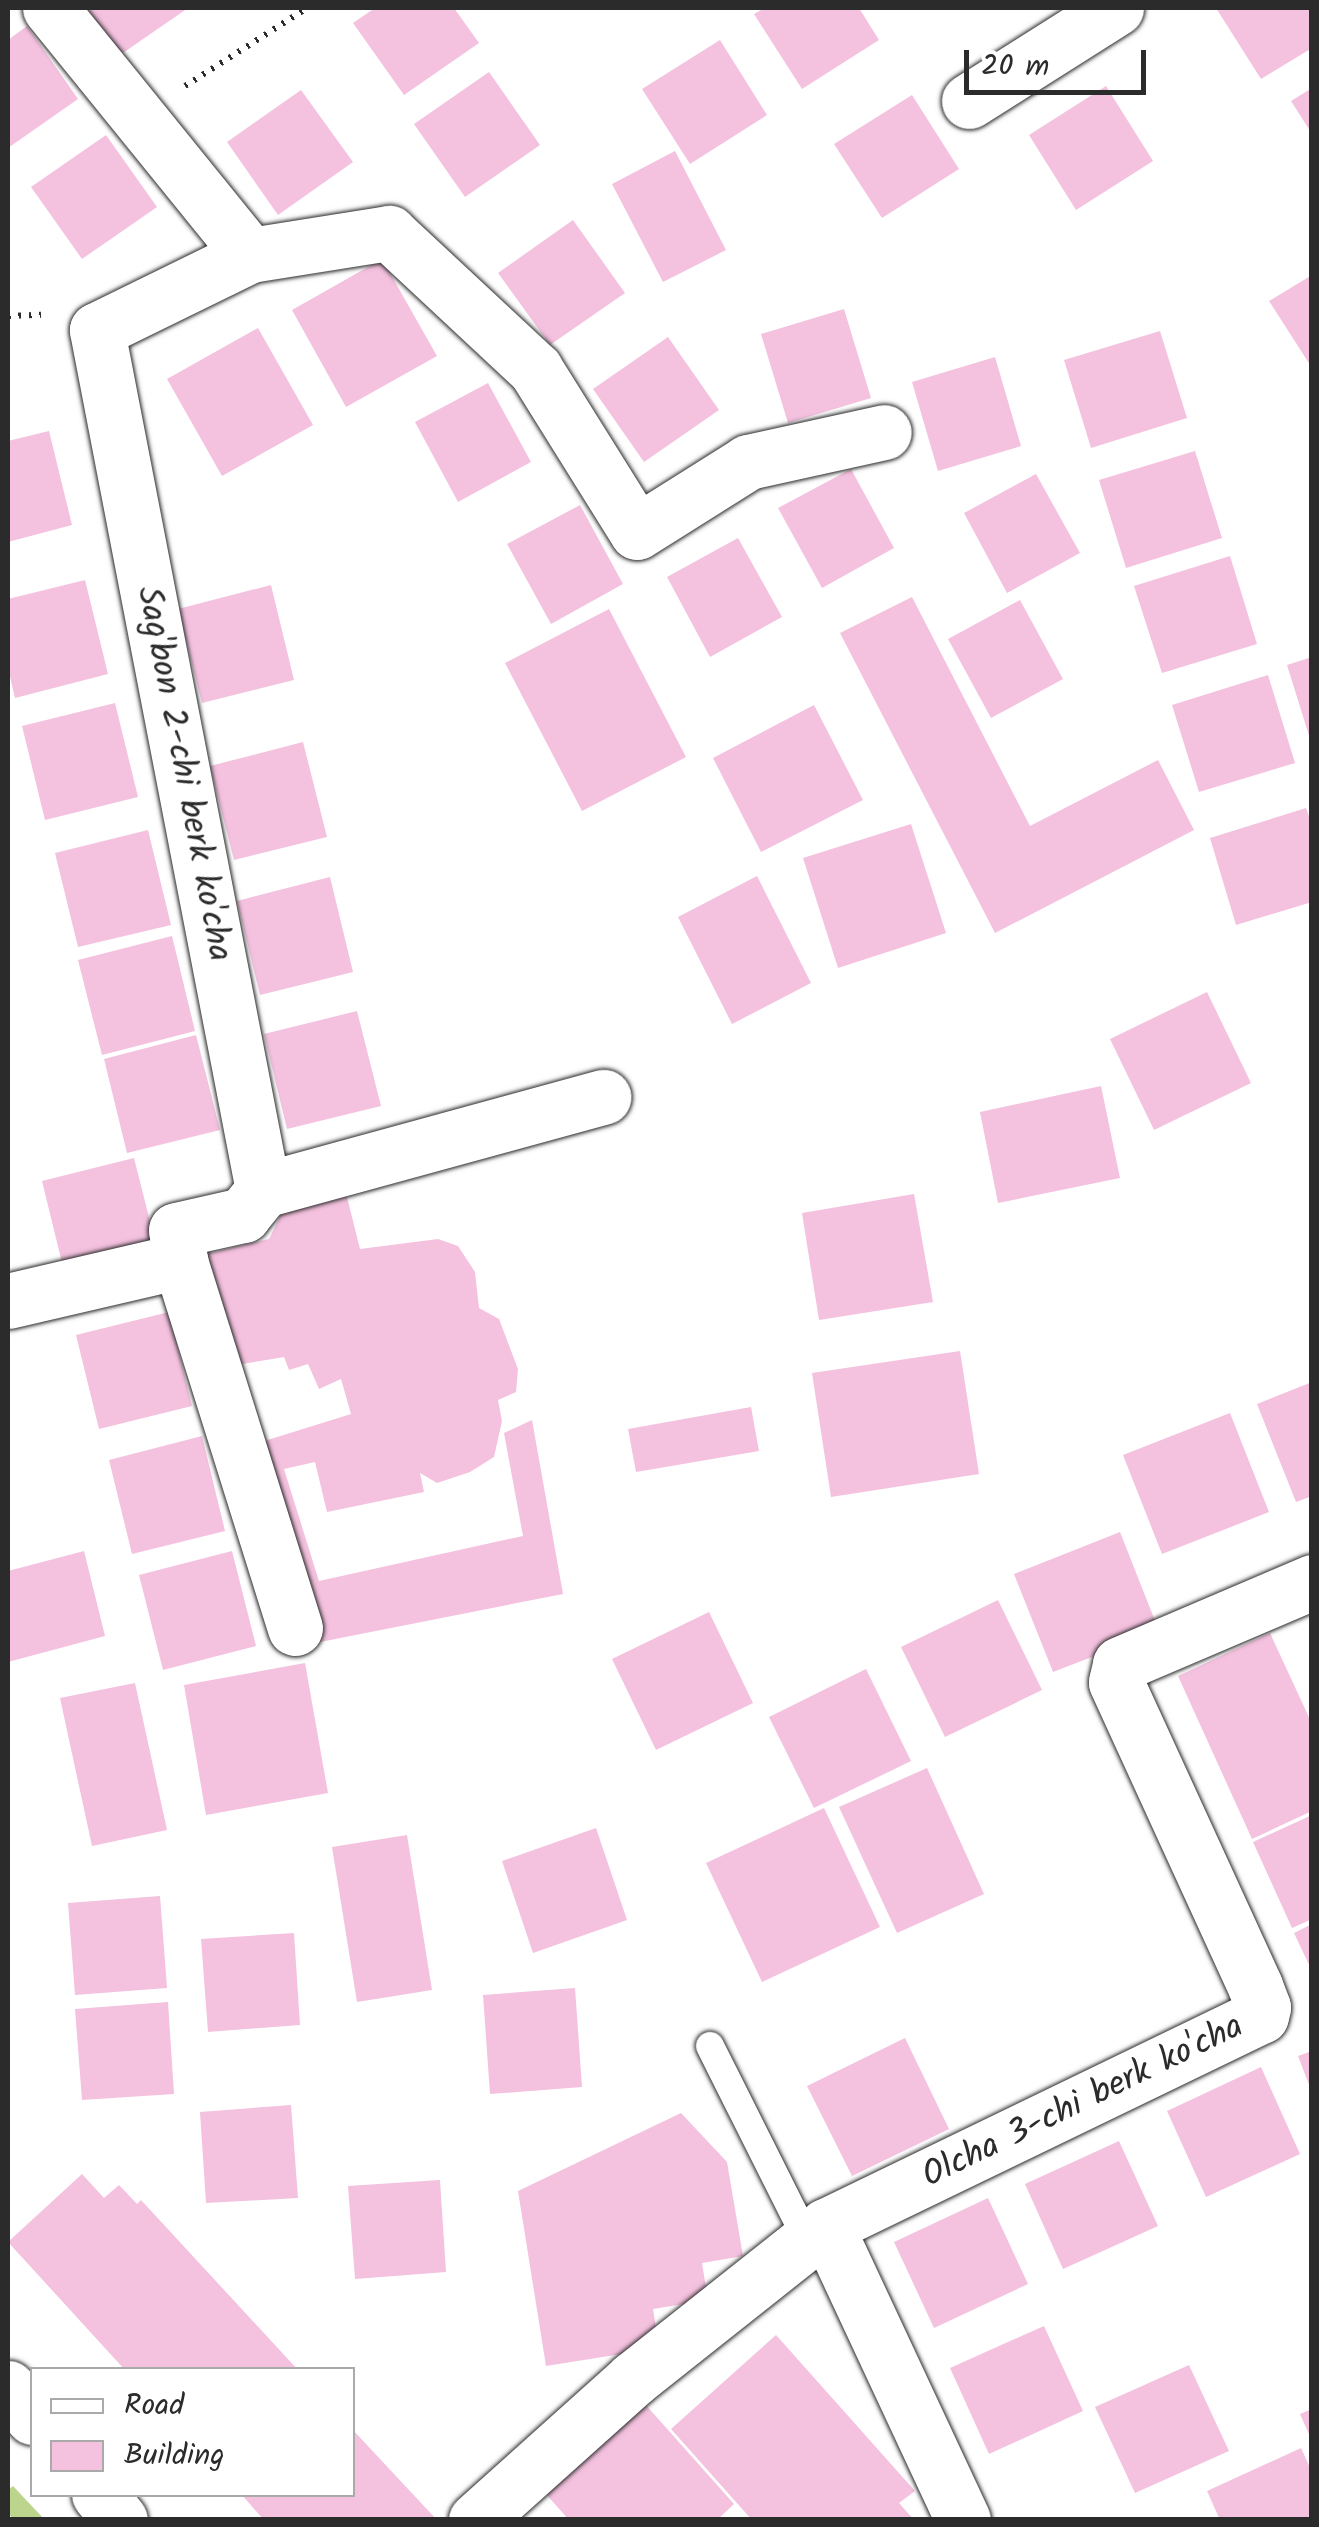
<!DOCTYPE html>
<html>
<head>
<meta charset="utf-8">
<style>
  body { margin:0 }
  #map { position:relative; width:1319px; height:2527px; overflow:hidden; background:#fff; font-family:Kalam,sans-serif }
  div>[style] { position:absolute }
  [style*='--x'] { left:calc(var(--x)*1px); top:calc(var(--y)*1px); width:calc(var(--w)*1px); rotate:calc(var(--a)*1deg) }
  .green>* { inset:0; background:#bcd48b }
  .building>* { inset:0; background:#f4c1df }
  .path>* { height:6px; margin-top:-3px; transform-origin:0; background:repeating-linear-gradient(90deg,#2b2b2b 0 2.5px,transparent 0 10.5px) }
  .roads { filter:drop-shadow(0 0 2px #2b2b2b) drop-shadow(0 0 2px #2b2b2b) }
  .service>* { height:28px; margin:-14px; padding:0 14px; transform-origin:14px; border-radius:14px; background:#fff }
  .minor>* { height:55px; margin:-27.5px; padding:0 27.5px; transform-origin:27.5px; border-radius:27.5px; background:#fff }
  span { translate:-50% -50%; white-space:nowrap; text-align:center; line-height:1.15; -webkit-text-stroke:10px #fff; paint-order:stroke }
  .street-label { font-size:35px; color:#2b2b2b }
  .frame { position:absolute; inset:0; border:10px solid #2b2b2b; pointer-events:none }
  .legend { position:absolute; left:30px; top:2367px; width:325px; height:130px; box-sizing:border-box; background:#fff; border:2px solid #aaa; margin:0; padding:12px 18px; list-style:none; font-size:30px; color:#2b2b2b }
  .legend li { display:flex; align-items:center; gap:20px; height:50px }
  .legend b { width:50px; border:2px solid #aaa }
  .scale { position:absolute; left:964px; top:50px; width:182px; height:45px; box-sizing:border-box; border:5px solid #2b2b2b; border-top:0; padding-left:12px; font-size:30px; line-height:35px; white-space:nowrap; color:#2b2b2b; -webkit-text-stroke:8px #fff; paint-order:stroke }
</style>
</head>
<body>
<div id="map">
  <div class="green">
    <i style="clip-path:polygon(13px 2486px,44px 2519px,13px 2519px,8px 2513px,8px 2490px)"></i>
  </div>
  <div class="building">
    <i style="clip-path:polygon(87px 8px,188px 8px,120px 55px)"></i>
    <i style="clip-path:polygon(375px 8px,454px 8px,479px 43px,404px 95px,353px 23px)"></i>
    <i style="clip-path:polygon(765px 8px,859px 8px,879px 40px,802px 89px,754px 14px)"></i>
    <i style="clip-path:polygon(1216px 8px,1312px 8px,1312px 48px,1261px 79px)"></i>
    <i style="clip-path:polygon(27px 26px,78px 99px,8px 148px,8px 40px)"></i>
    <i style="clip-path:polygon(720px 40px,767px 115px,690px 164px,642px 89px)"></i>
    <i style="clip-path:polygon(489px 72px,540px 145px,465px 197px,414px 124px)"></i>
    <i style="clip-path:polygon(1106px 86px,1153px 161px,1076px 210px,1029px 135px)"></i>
    <i style="clip-path:polygon(1312px 88px,1312px 134px,1291px 101px)"></i>
    <i style="clip-path:polygon(301px 90px,353px 162px,278px 215px,227px 142px)"></i>
    <i style="clip-path:polygon(912px 95px,959px 169px,882px 218px,834px 144px)"></i>
    <i style="clip-path:polygon(106px 135px,157px 207px,82px 259px,31px 187px)"></i>
    <i style="clip-path:polygon(675px 151px,726px 250px,663px 282px,612px 184px)"></i>
    <i style="clip-path:polygon(573px 220px,625px 293px,550px 345px,498px 273px)"></i>
    <i style="clip-path:polygon(382px 259px,437px 356px,346px 407px,292px 310px)"></i>
    <i style="clip-path:polygon(1312px 275px,1312px 368px,1269px 301px)"></i>
    <i style="clip-path:polygon(844px 309px,871px 398px,788px 423px,761px 334px)"></i>
    <i style="clip-path:polygon(258px 328px,313px 425px,222px 476px,167px 379px)"></i>
    <i style="clip-path:polygon(1160px 331px,1187px 418px,1091px 448px,1064px 360px)"></i>
    <i style="clip-path:polygon(668px 337px,719px 410px,644px 462px,593px 389px)"></i>
    <i style="clip-path:polygon(995px 357px,1021px 446px,938px 471px,912px 382px)"></i>
    <i style="clip-path:polygon(488px 383px,531px 462px,458px 502px,415px 422px)"></i>
    <i style="clip-path:polygon(49px 431px,72px 525px,8px 542px,8px 441px)"></i>
    <i style="clip-path:polygon(1195px 451px,1222px 538px,1126px 568px,1099px 480px)"></i>
    <i style="clip-path:polygon(851px 469px,894px 548px,822px 588px,778px 508px)"></i>
    <i style="clip-path:polygon(1036px 474px,1080px 553px,1007px 593px,964px 513px)"></i>
    <i style="clip-path:polygon(580px 505px,623px 584px,551px 624px,507px 544px)"></i>
    <i style="clip-path:polygon(738px 538px,782px 617px,710px 657px,667px 577px)"></i>
    <i style="clip-path:polygon(1230px 556px,1257px 644px,1162px 673px,1134px 586px)"></i>
    <i style="clip-path:polygon(85px 580px,108px 674px,15px 698px,8px 668px,8px 599px)"></i>
    <i style="clip-path:polygon(271px 585px,294px 680px,202px 703px,178px 609px)"></i>
    <i style="clip-path:polygon(912px 597px,1030px 826px,1158px 760px,1194px 830px,995px 933px,840px 633px)"></i>
    <i style="clip-path:polygon(1020px 600px,1063px 679px,991px 718px,948px 639px)"></i>
    <i style="clip-path:polygon(609px 609px,686px 757px,582px 811px,505px 663px)"></i>
    <i style="clip-path:polygon(1312px 657px,1312px 742px,1311px 742px,1287px 665px)"></i>
    <i style="clip-path:polygon(1268px 675px,1295px 763px,1199px 792px,1172px 705px)"></i>
    <i style="clip-path:polygon(115px 703px,138px 797px,45px 820px,22px 726px)"></i>
    <i style="clip-path:polygon(814px 705px,863px 800px,761px 852px,713px 758px)"></i>
    <i style="clip-path:polygon(303px 742px,327px 837px,234px 860px,210px 766px)"></i>
    <i style="clip-path:polygon(1306px 808px,1312px 825px,1312px 902px,1236px 925px,1210px 838px)"></i>
    <i style="clip-path:polygon(911px 824px,946px 933px,838px 968px,803px 858px)"></i>
    <i style="clip-path:polygon(148px 830px,171px 925px,78px 947px,55px 853px)"></i>
    <i style="clip-path:polygon(757px 876px,811px 983px,732px 1024px,678px 917px)"></i>
    <i style="clip-path:polygon(330px 877px,353px 972px,260px 995px,237px 901px)"></i>
    <i style="clip-path:polygon(172px 936px,195px 1031px,102px 1055px,78px 960px)"></i>
    <i style="clip-path:polygon(1207px 992px,1251px 1083px,1154px 1130px,1110px 1039px)"></i>
    <i style="clip-path:polygon(357px 1011px,381px 1106px,287px 1129px,264px 1034px)"></i>
    <i style="clip-path:polygon(196px 1035px,220px 1130px,127px 1153px,104px 1059px)"></i>
    <i style="clip-path:polygon(1101px 1086px,1120px 1178px,998px 1203px,980px 1112px)"></i>
    <i style="clip-path:polygon(134px 1158px,158px 1253px,65px 1275px,42px 1181px)"></i>
    <i style="clip-path:polygon(343px 1181px,360px 1249px,438px 1239px,458px 1246px,475px 1272px,479px 1308px,499px 1319px,518px 1369px,516px 1392px,498px 1400px,502px 1421px,494px 1457px,470px 1472px,437px 1483px,420px 1473px,424px 1492px,327px 1512px,315px 1462px,284px 1469px,319px 1581px,523px 1536px,504px 1433px,532px 1420px,563px 1594px,310px 1644px,258px 1443px,351px 1414px,341px 1379px,319px 1389px,308px 1364px,289px 1370px,284px 1357px,236px 1365px,202px 1255px,269px 1239px,287px 1202px)"></i>
    <i style="clip-path:polygon(914px 1194px,933px 1302px,819px 1320px,802px 1213px)"></i>
    <i style="clip-path:polygon(169px 1312px,192px 1406px,99px 1429px,76px 1335px)"></i>
    <i style="clip-path:polygon(960px 1351px,979px 1474px,831px 1497px,812px 1373px)"></i>
    <i style="clip-path:polygon(1312px 1382px,1312px 1496px,1296px 1502px,1257px 1404px)"></i>
    <i style="clip-path:polygon(751px 1407px,759px 1451px,636px 1472px,628px 1429px)"></i>
    <i style="clip-path:polygon(1230px 1413px,1269px 1512px,1162px 1554px,1123px 1455px)"></i>
    <i style="clip-path:polygon(202px 1436px,225px 1531px,132px 1554px,109px 1460px)"></i>
    <i style="clip-path:polygon(1120px 1532px,1159px 1631px,1053px 1672px,1014px 1574px)"></i>
    <i style="clip-path:polygon(84px 1551px,105px 1636px,8px 1662px,8px 1571px)"></i>
    <i style="clip-path:polygon(232px 1551px,256px 1646px,163px 1670px,139px 1575px)"></i>
    <i style="clip-path:polygon(998px 1600px,1042px 1690px,945px 1737px,901px 1647px)"></i>
    <i style="clip-path:polygon(709px 1612px,753px 1703px,656px 1750px,612px 1659px)"></i>
    <i style="clip-path:polygon(1270px 1633px,1312px 1724px,1312px 1811px,1252px 1839px,1178px 1676px)"></i>
    <i style="clip-path:polygon(305px 1663px,328px 1793px,206px 1815px,184px 1685px)"></i>
    <i style="clip-path:polygon(866px 1669px,911px 1761px,814px 1808px,769px 1717px)"></i>
    <i style="clip-path:polygon(135px 1683px,167px 1830px,92px 1846px,60px 1698px)"></i>
    <i style="clip-path:polygon(927px 1768px,984px 1894px,897px 1933px,839px 1807px)"></i>
    <i style="clip-path:polygon(824px 1808px,880px 1927px,762px 1982px,706px 1863px)"></i>
    <i style="clip-path:polygon(1312px 1815px,1312px 1919px,1292px 1928px,1253px 1842px)"></i>
    <i style="clip-path:polygon(596px 1828px,627px 1920px,533px 1953px,502px 1861px)"></i>
    <i style="clip-path:polygon(407px 1835px,432px 1990px,357px 2002px,332px 1847px)"></i>
    <i style="clip-path:polygon(160px 1896px,167px 1988px,75px 1995px,68px 1903px)"></i>
    <i style="clip-path:polygon(1312px 1924px,1312px 1971px,1294px 1933px)"></i>
    <i style="clip-path:polygon(294px 1933px,300px 2025px,208px 2032px,201px 1939px)"></i>
    <i style="clip-path:polygon(575px 1988px,582px 2087px,490px 2094px,483px 1995px)"></i>
    <i style="clip-path:polygon(168px 2002px,174px 2094px,82px 2100px,75px 2009px)"></i>
    <i style="clip-path:polygon(905px 2038px,949px 2129px,852px 2176px,807px 2086px)"></i>
    <i style="clip-path:polygon(1312px 2051px,1312px 2090px,1311px 2090px,1298px 2056px)"></i>
    <i style="clip-path:polygon(1261px 2067px,1300px 2154px,1206px 2197px,1167px 2111px)"></i>
    <i style="clip-path:polygon(291px 2105px,298px 2198px,206px 2203px,200px 2112px)"></i>
    <i style="clip-path:polygon(681px 2113px,727px 2162px,743px 2256px,702px 2263px,708px 2300px,653px 2309px,659px 2348px,546px 2366px,518px 2191px)"></i>
    <i style="clip-path:polygon(1119px 2141px,1158px 2226px,1063px 2269px,1025px 2184px)"></i>
    <i style="clip-path:polygon(82px 2174px,104px 2198px,119px 2185px,137px 2204px,141px 2200px,298px 2370px,125px 2370px,8px 2242px)"></i>
    <i style="clip-path:polygon(440px 2180px,446px 2272px,355px 2279px,348px 2186px)"></i>
    <i style="clip-path:polygon(988px 2198px,1028px 2284px,934px 2328px,894px 2242px)"></i>
    <i style="clip-path:polygon(1044px 2326px,1083px 2411px,989px 2454px,950px 2368px)"></i>
    <i style="clip-path:polygon(776px 2335px,915px 2491px,899px 2503px,914px 2520px,752px 2520px,671px 2429px)"></i>
    <i style="clip-path:polygon(1189px 2365px,1229px 2451px,1135px 2493px,1095px 2407px)"></i>
    <i style="clip-path:polygon(645px 2404px,734px 2504px,717px 2520px,569px 2520px,545px 2493px)"></i>
    <i style="clip-path:polygon(1312px 2409px,1312px 2441px,1300px 2414px)"></i>
    <i style="clip-path:polygon(352px 2429px,437px 2520px,264px 2520px,241px 2494px,352px 2494px)"></i>
    <i style="clip-path:polygon(1301px 2448px,1312px 2472px,1312px 2520px,1220px 2520px,1207px 2491px)"></i>
  </div>
  <div class="path">
    <i style="--x:185;--y:86;--w:145;--a:-32.6"></i>
    <i style="--x:8;--y:316;--w:33;--a:-2"></i>
  </div>
  <div class="roads">
    <div class="service">
      <i style="--x:710;--y:2046;--w:217;--a:63.4"></i>
    </div>
    <div class="minor">
      <i style="--x:50;--y:8;--w:318;--a:51"></i>
      <i style="--x:969;--y:101;--w:174;--a:-32.3"></i>
      <i style="--x:263;--y:1190;--w:353;--a:-15.3"></i>
      <i style="--x:8;--y:1301;--w:177;--a:-13.1"></i>
      <i style="--x:295;--y:1628;--w:385;--a:-107.4"></i>
      <i style="--x:180;--y:1261;--w:31;--a:-97"></i>
      <i style="--x:176;--y:1230;--w:69;--a:-12.6"></i>
      <i style="--x:243;--y:1215;--w:32;--a:-51"></i>
      <i style="--x:263;--y:1190;--w:876;--a:-100.93"></i>
      <i style="--x:97;--y:330;--w:170;--a:-26.1"></i>
      <i style="--x:250;--y:255;--w:141;--a:-9"></i>
      <i style="--x:389;--y:233;--w:200;--a:43"></i>
      <i style="--x:535;--y:369;--w:192;--a:58"></i>
      <i style="--x:637;--y:532;--w:131;--a:-32.2"></i>
      <i style="--x:748;--y:462;--w:139;--a:-12.4"></i>
      <i style="--x:826;--y:2226;--w:324;--a:65"></i>
      <i style="--x:8;--y:2388;--w:38;--a:50"></i>
      <i style="--x:99;--y:2494;--w:33;--a:51"></i>
      <i style="--x:476;--y:2520;--w:211;--a:-41.9"></i>
      <i style="--x:633;--y:2379;--w:246;--a:-38.4"></i>
      <i style="--x:826;--y:2226;--w:483;--a:-25.8"></i>
      <i style="--x:1261;--y:2016;--w:9;--a:-77"></i>
      <i style="--x:1263;--y:2007;--w:22;--a:-111"></i>
      <i style="--x:1255;--y:1986;--w:334;--a:-114.6"></i>
      <i style="--x:1116;--y:1682;--w:18;--a:-77"></i>
      <i style="--x:1120;--y:1664;--w:209;--a:-23.1"></i>
    </div>
  </div>
  <div class="street-label">
    <span style="left:183px;top:774px;rotate:79deg">Sag'bon 2-chi berk ko'cha</span>
    <span style="left:1083px;top:2102px;rotate:-26deg">Olcha 3-chi berk ko'cha</span>
  </div>
  <div class="frame"></div>
  <ul class="legend">
  <li><b style="height:12px;background:#fff"></b>Road</li>
  <li><b style="height:28px;background:#f4c1df"></b>Building</li>
  </ul>
  <div class="scale">20 m</div>
</div>
</body>
</html>
